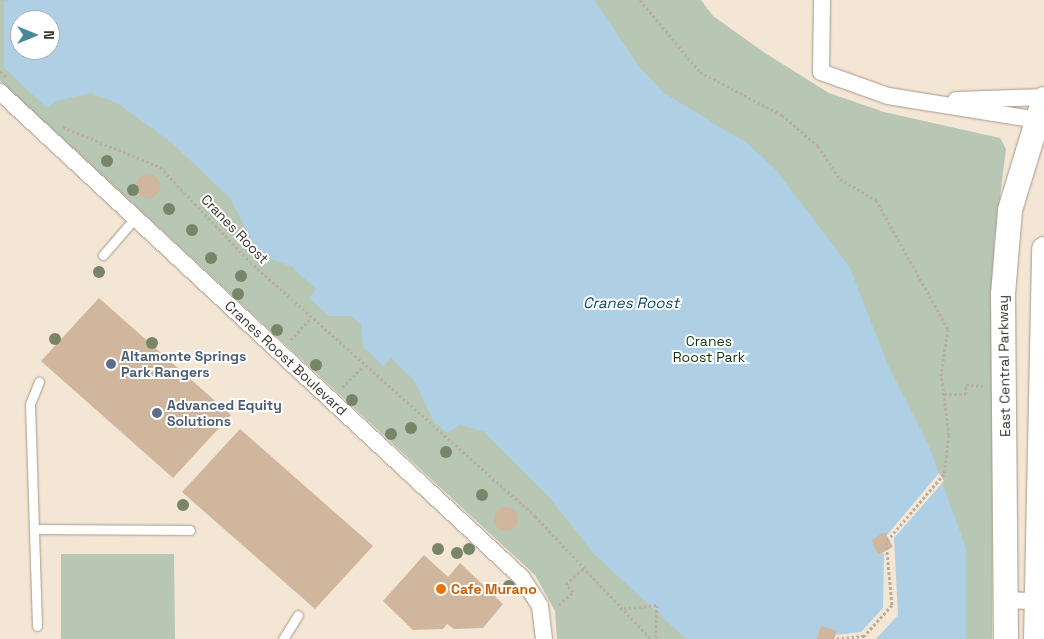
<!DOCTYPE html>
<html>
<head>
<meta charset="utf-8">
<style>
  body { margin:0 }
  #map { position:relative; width:1044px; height:639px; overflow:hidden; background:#f4e6d5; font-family:"Space Grotesk",sans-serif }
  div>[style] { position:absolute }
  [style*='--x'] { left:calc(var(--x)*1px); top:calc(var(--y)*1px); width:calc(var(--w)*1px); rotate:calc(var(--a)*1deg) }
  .green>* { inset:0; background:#b7c7b4 }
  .water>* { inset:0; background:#afcfe4 }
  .pier>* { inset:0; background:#f4e6d5 }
  .building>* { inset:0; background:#cfb69d }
  .round { border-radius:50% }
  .path>* { height:3px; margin-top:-1.5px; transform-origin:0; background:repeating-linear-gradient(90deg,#baaea1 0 2.5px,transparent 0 5px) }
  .roads { filter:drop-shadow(0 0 1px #a7998a) drop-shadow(0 0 1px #a7998a) }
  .lane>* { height:9px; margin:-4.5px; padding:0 4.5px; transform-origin:4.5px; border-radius:4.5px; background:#fff }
  .street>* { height:16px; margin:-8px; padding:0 8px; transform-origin:8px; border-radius:8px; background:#fff }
  .secondary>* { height:24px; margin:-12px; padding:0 12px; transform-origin:12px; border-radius:12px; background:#fff }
  .trees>* { width:12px; height:12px; margin:-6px; border-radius:50%; background:#798568 }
  .dots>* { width:14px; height:14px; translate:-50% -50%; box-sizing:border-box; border:2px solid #fff; border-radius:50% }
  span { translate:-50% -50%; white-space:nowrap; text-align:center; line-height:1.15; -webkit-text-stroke:4px #fff; paint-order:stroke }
  .street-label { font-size:14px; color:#3b352f }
  .park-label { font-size:14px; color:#14360f }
  .service-label { font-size:14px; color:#4e5e75; font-weight:700 }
  .left { translate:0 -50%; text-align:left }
  .food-label { font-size:14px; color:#c56008; font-weight:700 }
  .water-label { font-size:15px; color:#0e4865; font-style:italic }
  .north { position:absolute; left:10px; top:10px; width:50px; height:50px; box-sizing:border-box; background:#fff; border:1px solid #b1aeac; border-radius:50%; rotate:90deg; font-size:14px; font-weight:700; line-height:20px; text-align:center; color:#3b352f }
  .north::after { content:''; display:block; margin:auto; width:18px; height:22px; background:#47899a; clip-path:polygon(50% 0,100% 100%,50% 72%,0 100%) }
</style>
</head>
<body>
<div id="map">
  <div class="green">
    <i style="clip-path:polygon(evenodd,0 0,701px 0,713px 16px,765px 53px,829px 93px,884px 112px,1000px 138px,1006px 149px,994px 244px,992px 639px,557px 639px,555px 611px,535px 575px,0 81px,0 0,20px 20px,50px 20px,50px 50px,20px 50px,20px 20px)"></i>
    <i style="clip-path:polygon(61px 554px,174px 554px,175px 639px,61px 639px)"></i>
  </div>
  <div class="water">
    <i style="clip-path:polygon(evenodd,594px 0,640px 68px,664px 93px,748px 144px,775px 169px,849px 266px,888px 365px,929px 446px,966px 548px,966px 639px,686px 639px,594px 554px,549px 497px,483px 431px,460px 425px,447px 433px,434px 422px,414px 380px,391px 358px,383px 366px,363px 347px,361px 325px,351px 316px,329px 316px,309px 298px,316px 289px,292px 267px,259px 254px,230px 198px,172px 143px,117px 103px,91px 93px,56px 101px,47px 108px,4px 68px,4px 1px,10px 0,594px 0,20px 20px,50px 20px,50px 50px,20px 50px,20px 20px)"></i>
  </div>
  <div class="pier">
    <i style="clip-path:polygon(939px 473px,944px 481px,894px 538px,898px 615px,876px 639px,817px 639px,837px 631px,836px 635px,861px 632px,883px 608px,884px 553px,878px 555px,871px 540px,887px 535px)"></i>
  </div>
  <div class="building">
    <i class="round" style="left:136px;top:174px;width:24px;height:24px"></i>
    <i style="clip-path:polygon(99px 298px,231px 415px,173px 478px,41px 361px)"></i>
    <i style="clip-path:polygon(240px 429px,373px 546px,315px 609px,182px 492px)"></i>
    <i class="round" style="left:494px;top:507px;width:24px;height:24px"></i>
    <i style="clip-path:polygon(885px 532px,893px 547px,878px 555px,871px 540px)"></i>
    <i style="clip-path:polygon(424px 555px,448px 577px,460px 563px,503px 604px,483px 628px,454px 629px,447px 624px,443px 629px,413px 630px,383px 601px)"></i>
    <i style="clip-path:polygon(821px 626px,837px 631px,834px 639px,817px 639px)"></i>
  </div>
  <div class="path">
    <i style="--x:640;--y:0;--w:94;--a:50.2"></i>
    <i style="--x:700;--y:72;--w:93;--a:27.7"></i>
    <i style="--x:782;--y:115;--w:48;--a:40.7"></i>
    <i style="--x:818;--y:146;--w:40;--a:56"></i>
    <i style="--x:840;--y:179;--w:42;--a:30.3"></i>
    <i style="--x:876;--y:200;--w:148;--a:60.8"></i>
    <i style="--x:948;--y:329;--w:45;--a:99"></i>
    <i style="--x:941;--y:373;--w:63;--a:82.6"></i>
    <i style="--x:949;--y:435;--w:39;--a:97"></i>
    <i style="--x:944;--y:474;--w:89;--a:130.5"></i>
    <i style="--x:886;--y:542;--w:63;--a:84.6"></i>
    <i style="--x:892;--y:605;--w:42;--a:132.1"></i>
    <i style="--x:864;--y:636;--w:33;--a:175"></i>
    <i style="--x:0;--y:71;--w:8;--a:45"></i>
    <i style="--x:63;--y:127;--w:105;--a:22.4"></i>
    <i style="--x:160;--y:167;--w:131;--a:46.5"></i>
    <i style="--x:250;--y:262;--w:382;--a:41.7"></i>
    <i style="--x:535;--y:516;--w:169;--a:46.7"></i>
    <i style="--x:291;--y:340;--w:30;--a:-48"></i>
    <i style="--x:342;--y:387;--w:30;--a:-44"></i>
    <i style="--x:944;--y:394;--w:22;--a:0"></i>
    <i style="--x:966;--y:394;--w:9;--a:-90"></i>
    <i style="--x:966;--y:385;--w:18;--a:3"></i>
    <i style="--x:559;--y:605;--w:19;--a:-43"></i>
    <i style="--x:573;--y:592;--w:11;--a:-131"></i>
    <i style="--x:566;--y:584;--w:23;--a:-41"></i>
    <i style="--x:619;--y:609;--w:38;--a:-6"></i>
    <i style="--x:657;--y:605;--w:34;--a:92"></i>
  </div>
  <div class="roads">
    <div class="lane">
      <i style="--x:103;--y:255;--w:49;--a:-49.1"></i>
      <i style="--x:38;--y:529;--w:152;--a:0.4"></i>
      <i style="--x:37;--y:626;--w:222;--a:-91.8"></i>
      <i style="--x:30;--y:404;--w:24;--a:-68"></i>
      <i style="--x:283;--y:639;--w:28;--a:-58"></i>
    </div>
    <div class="street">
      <i style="--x:822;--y:0;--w:72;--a:90.8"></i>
      <i style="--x:821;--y:72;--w:71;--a:19.7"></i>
      <i style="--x:888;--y:96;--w:158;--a:9.1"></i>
      <i style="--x:0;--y:92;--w:713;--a:42.95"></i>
      <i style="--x:522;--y:578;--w:33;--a:57"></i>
      <i style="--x:540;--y:606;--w:33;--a:83"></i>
      <i style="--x:956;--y:100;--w:88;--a:-2"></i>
      <i style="--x:1008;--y:600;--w:36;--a:3"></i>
    </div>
    <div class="secondary">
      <i style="--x:1006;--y:639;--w:345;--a:-90.5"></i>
      <i style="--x:1003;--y:294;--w:84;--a:-85.2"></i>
      <i style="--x:1010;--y:210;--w:116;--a:-73"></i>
      <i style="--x:1036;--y:639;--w:390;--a:-88.8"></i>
    </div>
  </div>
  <div class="trees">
    <i style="left:107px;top:161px"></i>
    <i style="left:133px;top:190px"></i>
    <i style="left:169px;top:209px"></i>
    <i style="left:192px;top:230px"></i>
    <i style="left:211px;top:258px"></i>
    <i style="left:99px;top:272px"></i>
    <i style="left:241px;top:276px"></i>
    <i style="left:238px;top:294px"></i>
    <i style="left:277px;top:330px"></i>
    <i style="left:55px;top:339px"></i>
    <i style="left:152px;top:343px"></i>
    <i style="left:316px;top:365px"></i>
    <i style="left:352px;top:400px"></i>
    <i style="left:411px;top:428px"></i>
    <i style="left:391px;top:434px"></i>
    <i style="left:446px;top:452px"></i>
    <i style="left:482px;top:495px"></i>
    <i style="left:183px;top:505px"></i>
    <i style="left:438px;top:549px"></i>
    <i style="left:469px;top:549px"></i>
    <i style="left:457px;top:553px"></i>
    <i style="left:509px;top:586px"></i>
  </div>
  <div class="dots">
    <i style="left:111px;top:364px;background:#5c6f8a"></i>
    <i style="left:157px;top:413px;background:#5c6f8a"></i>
    <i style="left:441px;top:589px;background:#e8710a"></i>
  </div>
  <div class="street-label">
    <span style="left:235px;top:229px;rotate:46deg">Cranes Roost</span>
    <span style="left:286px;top:358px;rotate:43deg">Cranes Roost Boulevard</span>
    <span style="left:1004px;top:366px;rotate:-91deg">East Central Parkway</span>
  </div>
  <div class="park-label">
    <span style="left:709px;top:349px">Cranes<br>Roost Park</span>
  </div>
  <div class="service-label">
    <span class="left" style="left:121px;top:364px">Altamonte Springs<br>Park Rangers</span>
    <span class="left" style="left:167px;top:413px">Advanced Equity<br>Solutions</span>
  </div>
  <div class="food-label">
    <span class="left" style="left:451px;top:589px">Cafe Murano</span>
  </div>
  <div class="water-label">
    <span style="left:631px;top:303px">Cranes Roost</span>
  </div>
  <div class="north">N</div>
</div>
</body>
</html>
